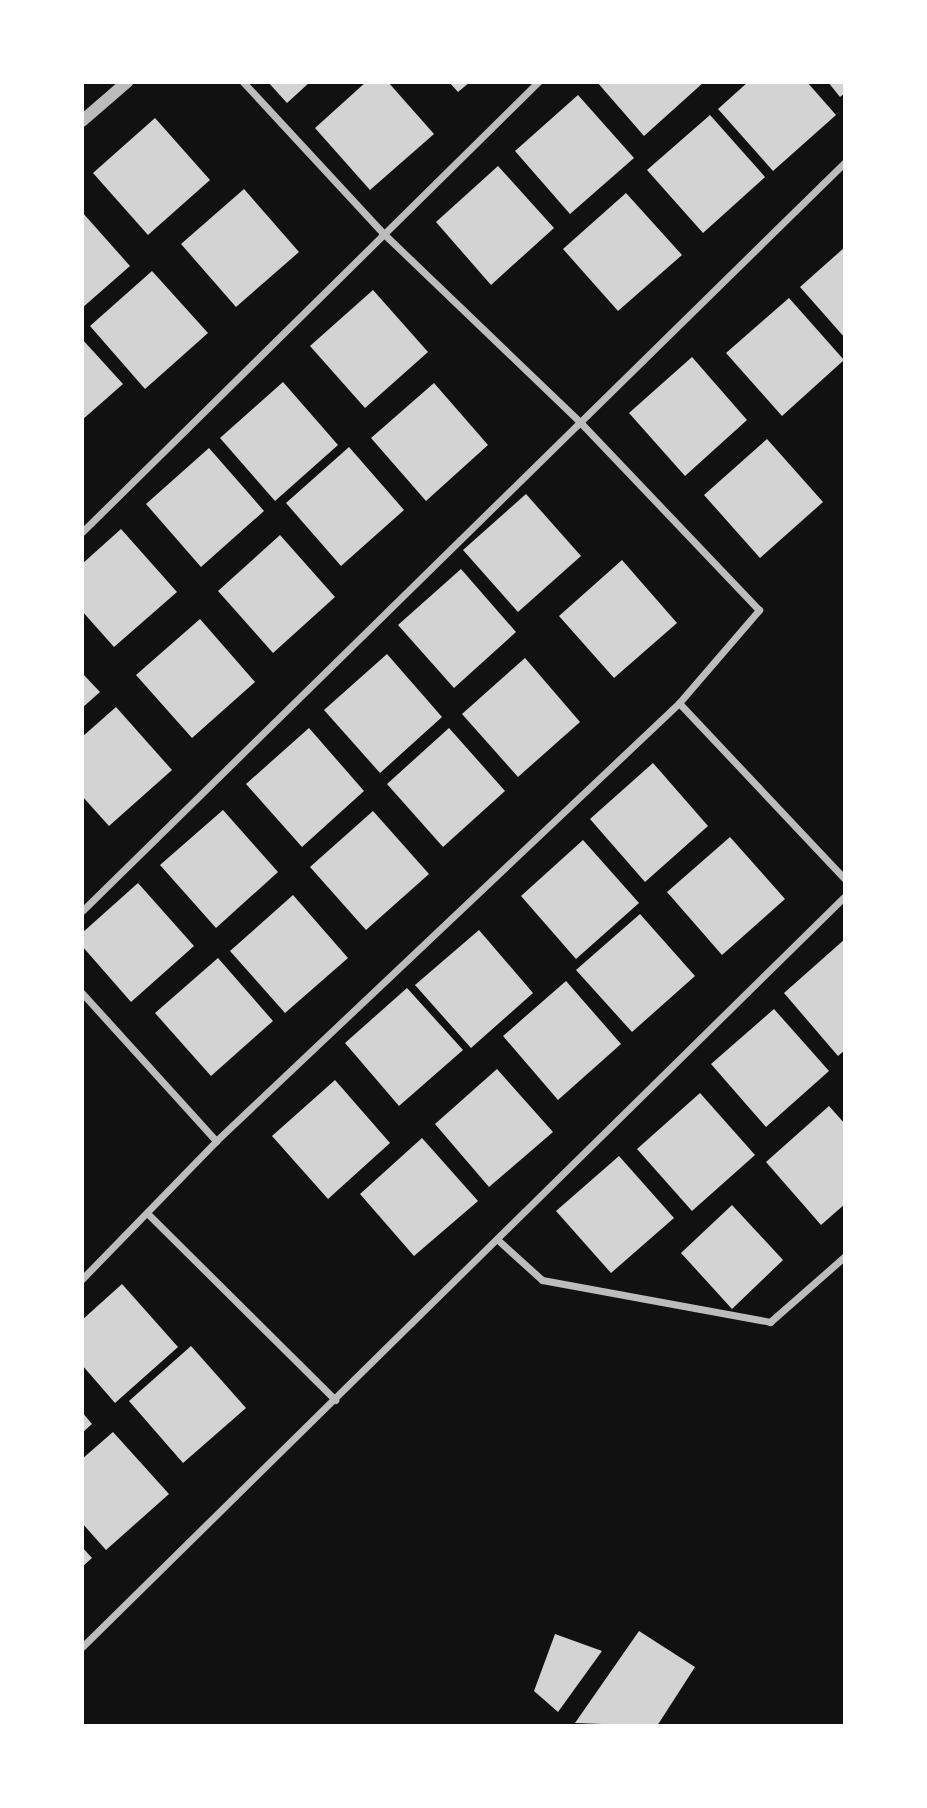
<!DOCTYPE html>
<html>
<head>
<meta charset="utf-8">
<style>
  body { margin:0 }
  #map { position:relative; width:927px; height:1808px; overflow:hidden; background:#111; font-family:"Noto Sans",sans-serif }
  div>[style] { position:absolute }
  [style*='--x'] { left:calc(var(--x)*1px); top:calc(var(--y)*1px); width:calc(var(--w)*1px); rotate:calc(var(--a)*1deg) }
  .building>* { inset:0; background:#d3d3d3 }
  .minor>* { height:7px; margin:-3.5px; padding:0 3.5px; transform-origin:3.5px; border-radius:3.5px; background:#bcbcbc }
  .tertiary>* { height:12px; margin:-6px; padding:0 6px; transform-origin:6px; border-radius:6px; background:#bcbcbc }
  span { translate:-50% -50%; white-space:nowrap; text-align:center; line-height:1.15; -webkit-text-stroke:5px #fff; paint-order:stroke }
  .frame { position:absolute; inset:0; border:84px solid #fff; pointer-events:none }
</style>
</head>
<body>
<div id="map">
  <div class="building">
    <i style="clip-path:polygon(268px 82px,310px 82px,287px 103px)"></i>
    <i style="clip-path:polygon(366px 82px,388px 82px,434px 134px,370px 190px,315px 128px)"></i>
    <i style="clip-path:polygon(449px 82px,470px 82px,458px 92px)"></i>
    <i style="clip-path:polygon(597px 82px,704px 82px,644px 136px)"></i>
    <i style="clip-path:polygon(748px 82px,807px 82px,836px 115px,773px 171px,718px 109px)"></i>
    <i style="clip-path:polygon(828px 82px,845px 82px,845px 93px,840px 97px)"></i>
    <i style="clip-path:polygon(578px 95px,634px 158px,570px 214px,515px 151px)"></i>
    <i style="clip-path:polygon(710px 115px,765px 177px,703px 233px,647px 170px)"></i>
    <i style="clip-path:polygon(155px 118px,210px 180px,148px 235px,93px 173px)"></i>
    <i style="clip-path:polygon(498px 166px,554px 228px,491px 285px,436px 222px)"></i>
    <i style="clip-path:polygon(244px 189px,299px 252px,236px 307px,181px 244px)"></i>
    <i style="clip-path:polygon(626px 193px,682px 255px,618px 311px,563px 249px)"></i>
    <i style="clip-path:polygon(82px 212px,130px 266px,82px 308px)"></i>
    <i style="clip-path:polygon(845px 247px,845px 338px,800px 287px)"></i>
    <i style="clip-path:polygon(152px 271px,208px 333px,145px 389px,90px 326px)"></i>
    <i style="clip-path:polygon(373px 290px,428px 352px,365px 408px,310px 346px)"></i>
    <i style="clip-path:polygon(789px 298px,844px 360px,782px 416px,726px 353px)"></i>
    <i style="clip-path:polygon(82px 339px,123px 384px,82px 420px)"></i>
    <i style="clip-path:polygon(692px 357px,747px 420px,685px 476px,629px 413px)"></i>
    <i style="clip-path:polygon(283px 382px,338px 445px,275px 501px,220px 438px)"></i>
    <i style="clip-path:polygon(434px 383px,488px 445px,426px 501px,371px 438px)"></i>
    <i style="clip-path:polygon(767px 439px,823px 502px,760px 558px,704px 495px)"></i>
    <i style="clip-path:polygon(349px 447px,404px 510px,341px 566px,286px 503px)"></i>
    <i style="clip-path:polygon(209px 448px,264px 511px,201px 567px,146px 504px)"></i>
    <i style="clip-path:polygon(526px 494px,581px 556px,518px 612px,463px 550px)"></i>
    <i style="clip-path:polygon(121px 529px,177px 592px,114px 647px,82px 611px,82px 564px)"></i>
    <i style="clip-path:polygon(280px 535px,335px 597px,273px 653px,218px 591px)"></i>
    <i style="clip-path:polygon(622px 560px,677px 623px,614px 678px,559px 616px)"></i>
    <i style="clip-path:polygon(461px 569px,516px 632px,454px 688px,398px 625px)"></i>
    <i style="clip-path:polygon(200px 619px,255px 682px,192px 738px,136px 675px)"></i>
    <i style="clip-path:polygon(387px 654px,442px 717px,380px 773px,324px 710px)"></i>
    <i style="clip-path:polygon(525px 658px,580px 722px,518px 777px,462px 714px)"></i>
    <i style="clip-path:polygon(82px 673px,100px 692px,82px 708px)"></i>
    <i style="clip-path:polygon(116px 707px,172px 770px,109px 826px,82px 796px,82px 737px)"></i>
    <i style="clip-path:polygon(309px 728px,364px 791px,302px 847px,246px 784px)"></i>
    <i style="clip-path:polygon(449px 728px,505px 791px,443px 847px,387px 784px)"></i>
    <i style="clip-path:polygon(653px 763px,708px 826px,645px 882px,590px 819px)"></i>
    <i style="clip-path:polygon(223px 810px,278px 872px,216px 928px,160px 865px)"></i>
    <i style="clip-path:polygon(373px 811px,429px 874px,366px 930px,310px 867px)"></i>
    <i style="clip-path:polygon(730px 837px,785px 899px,722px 955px,667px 892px)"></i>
    <i style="clip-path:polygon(583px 840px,639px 903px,576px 959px,521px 896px)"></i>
    <i style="clip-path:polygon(138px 883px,194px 946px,131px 1002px,82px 946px,82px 933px)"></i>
    <i style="clip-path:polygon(293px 895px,348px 958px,285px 1013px,230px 951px)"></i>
    <i style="clip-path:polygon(640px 914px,695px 976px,632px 1032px,576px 970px)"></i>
    <i style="clip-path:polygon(479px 930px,533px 993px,471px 1048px,415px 985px)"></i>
    <i style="clip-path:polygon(845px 939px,845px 1050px,838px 1056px,784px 993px)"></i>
    <i style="clip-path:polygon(218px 958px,273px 1021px,211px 1076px,155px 1013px)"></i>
    <i style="clip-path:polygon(566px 981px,621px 1044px,558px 1100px,503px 1036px)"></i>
    <i style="clip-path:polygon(407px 988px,463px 1050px,399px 1106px,345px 1043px)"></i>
    <i style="clip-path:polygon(774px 1009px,829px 1071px,766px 1127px,711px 1064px)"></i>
    <i style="clip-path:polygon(497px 1069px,553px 1132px,489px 1187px,435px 1124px)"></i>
    <i style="clip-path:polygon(335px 1080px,390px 1143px,328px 1199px,272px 1136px)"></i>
    <i style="clip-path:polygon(700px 1093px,755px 1155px,692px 1211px,637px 1149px)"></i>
    <i style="clip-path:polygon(829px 1106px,845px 1124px,845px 1204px,821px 1225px,766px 1162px)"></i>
    <i style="clip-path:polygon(422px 1138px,478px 1201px,414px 1256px,360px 1194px)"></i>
    <i style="clip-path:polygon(619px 1156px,674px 1218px,611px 1273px,556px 1211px)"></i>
    <i style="clip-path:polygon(732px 1205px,783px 1260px,732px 1309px,681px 1253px)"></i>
    <i style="clip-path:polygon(122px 1284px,178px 1347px,115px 1403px,82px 1365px,82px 1320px)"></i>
    <i style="clip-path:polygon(191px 1346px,246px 1408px,183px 1463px,129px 1401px)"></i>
    <i style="clip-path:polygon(82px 1412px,92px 1424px,82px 1433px)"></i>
    <i style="clip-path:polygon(113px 1432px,169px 1494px,106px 1550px,82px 1523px,82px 1459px)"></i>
    <i style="clip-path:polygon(82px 1547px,92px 1558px,82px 1567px)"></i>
    <i style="clip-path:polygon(639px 1631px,695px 1667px,657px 1726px,575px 1723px)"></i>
    <i style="clip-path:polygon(555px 1634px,602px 1651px,558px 1712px,534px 1691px)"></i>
  </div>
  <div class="minor">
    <i style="--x:82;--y:532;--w:641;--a:-44.62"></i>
    <i style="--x:679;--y:703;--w:242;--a:46.7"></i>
    <i style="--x:82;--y:911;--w:1069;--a:-44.47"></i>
    <i style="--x:82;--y:993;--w:200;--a:47.8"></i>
    <i style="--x:148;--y:1214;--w:264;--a:44.8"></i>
    <i style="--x:499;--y:1241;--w:58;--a:42.2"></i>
    <i style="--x:542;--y:1280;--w:232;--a:10.4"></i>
    <i style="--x:770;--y:1322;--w:100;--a:-41.3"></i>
    <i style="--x:82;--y:1279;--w:192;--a:-45.8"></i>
    <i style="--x:216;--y:1141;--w:637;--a:-43.41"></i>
    <i style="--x:679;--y:703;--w:123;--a:-49.3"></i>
    <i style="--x:759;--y:610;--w:260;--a:-133.6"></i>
    <i style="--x:580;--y:422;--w:274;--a:-136.2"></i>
    <i style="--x:382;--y:232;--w:205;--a:-132.8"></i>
    <i style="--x:82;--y:1647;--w:1071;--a:-44.55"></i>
  </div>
  <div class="tertiary">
    <i style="--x:82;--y:121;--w:60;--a:-40.9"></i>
  </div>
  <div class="frame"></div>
</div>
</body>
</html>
